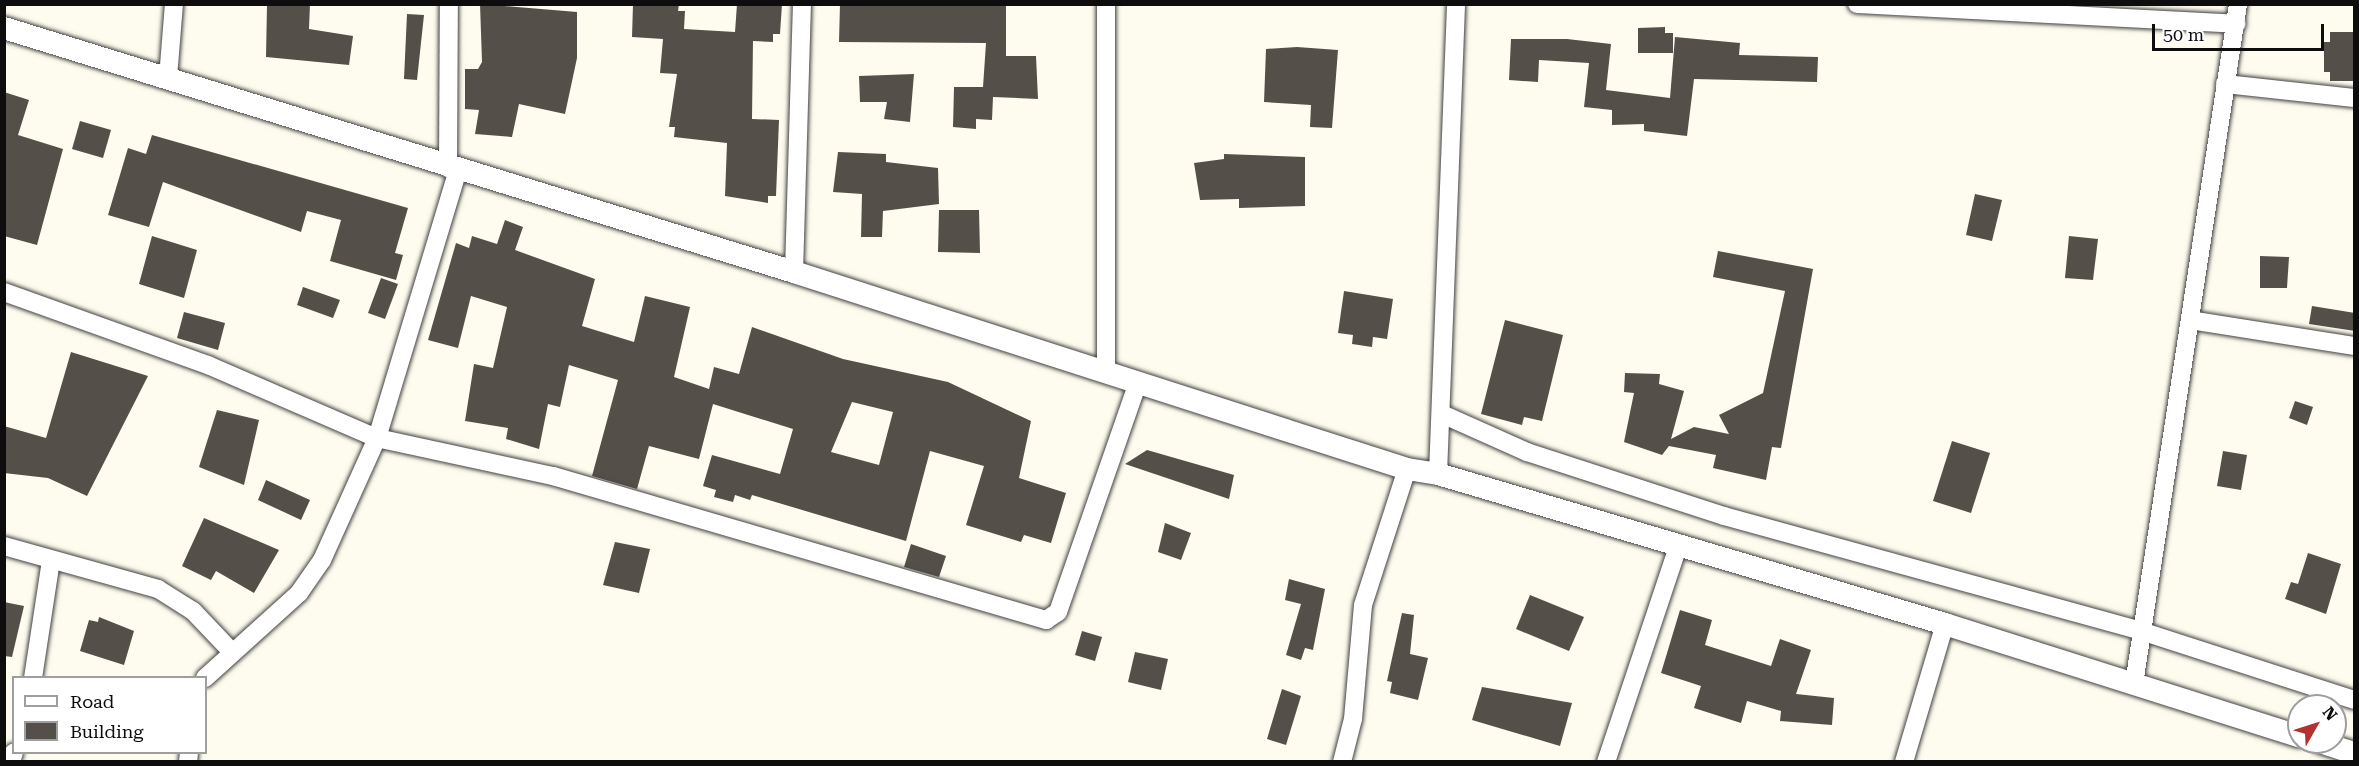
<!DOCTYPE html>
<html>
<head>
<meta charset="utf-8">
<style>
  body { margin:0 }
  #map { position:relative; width:2359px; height:766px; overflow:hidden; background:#fefcee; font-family:"Roboto Serif",serif }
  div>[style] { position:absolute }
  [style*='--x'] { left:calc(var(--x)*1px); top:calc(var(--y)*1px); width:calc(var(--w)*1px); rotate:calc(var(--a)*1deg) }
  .building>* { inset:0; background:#554f4a }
  .roads { filter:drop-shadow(0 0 2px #404040) drop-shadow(0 0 2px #404040) }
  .minor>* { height:18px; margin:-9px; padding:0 9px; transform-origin:9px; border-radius:9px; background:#fff }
  .tertiary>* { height:22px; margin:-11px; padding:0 11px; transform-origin:11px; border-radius:11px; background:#fff }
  span { translate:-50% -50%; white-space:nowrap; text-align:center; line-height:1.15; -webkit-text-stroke:6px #fff; paint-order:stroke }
  .frame { position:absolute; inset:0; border:6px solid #0d0d0d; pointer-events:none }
  .legend { position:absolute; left:12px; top:676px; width:195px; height:78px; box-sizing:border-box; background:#fff; border:2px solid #9e9e9e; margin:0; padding:8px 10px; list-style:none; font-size:18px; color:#0d0d0d }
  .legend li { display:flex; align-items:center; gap:12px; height:30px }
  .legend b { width:30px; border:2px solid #9e9e9e }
  .north { position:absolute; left:2287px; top:694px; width:60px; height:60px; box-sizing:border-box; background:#fff; border:2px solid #9e9e9e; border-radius:50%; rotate:51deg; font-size:16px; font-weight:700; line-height:24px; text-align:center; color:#0d0d0d }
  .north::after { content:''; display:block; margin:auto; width:21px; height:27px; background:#b23230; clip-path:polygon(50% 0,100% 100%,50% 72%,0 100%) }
  .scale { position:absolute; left:2152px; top:24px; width:172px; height:27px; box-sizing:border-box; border:3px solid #0d0d0d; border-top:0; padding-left:8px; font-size:18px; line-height:21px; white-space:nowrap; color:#0d0d0d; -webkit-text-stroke:4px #fff; paint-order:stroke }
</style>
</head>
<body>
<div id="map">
  <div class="building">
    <i style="clip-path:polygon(267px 4px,310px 4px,309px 29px,353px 36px,349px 65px,266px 57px)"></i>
    <i style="clip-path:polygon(480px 4px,577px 12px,577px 58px,565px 114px,519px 104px,512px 137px,475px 134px,479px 110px,465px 109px,465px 69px,478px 69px,482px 62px)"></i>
    <i style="clip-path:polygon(633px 4px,679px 4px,678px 11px,685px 11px,684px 29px,735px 32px,737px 4px,782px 4px,780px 34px,773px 34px,773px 42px,753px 41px,752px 119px,779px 120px,776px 196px,768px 196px,768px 203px,725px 196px,727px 143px,674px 137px,675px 127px,669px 127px,677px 74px,660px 73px,663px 39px,632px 37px)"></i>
    <i style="clip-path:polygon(840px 4px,1006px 4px,1006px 56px,1036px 56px,1038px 99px,993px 97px,992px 120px,976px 119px,976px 129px,953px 127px,954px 87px,983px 87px,986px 43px,839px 42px)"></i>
    <i style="clip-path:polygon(407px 14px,424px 15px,417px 80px,404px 79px)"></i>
    <i style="clip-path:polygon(1665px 27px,1665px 33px,1673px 33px,1673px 53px,1638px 53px,1638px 28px)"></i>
    <i style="clip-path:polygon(2330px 32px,2355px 32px,2355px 81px,2330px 81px,2330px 72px,2324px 72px,2324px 42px,2330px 42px)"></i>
    <i style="clip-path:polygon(1675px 37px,1740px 43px,1739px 55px,1818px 57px,1817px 82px,1694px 79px,1687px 136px,1644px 131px,1644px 124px,1612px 125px,1612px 110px,1584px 107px,1589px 63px,1539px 60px,1538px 82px,1509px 80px,1511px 39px,1567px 39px,1611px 44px,1606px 90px,1670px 98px)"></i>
    <i style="clip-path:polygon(1297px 47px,1338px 50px,1332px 128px,1310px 127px,1311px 105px,1264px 102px,1266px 49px)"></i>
    <i style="clip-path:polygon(914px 74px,910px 122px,884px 119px,887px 102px,860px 102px,859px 76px)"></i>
    <i style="clip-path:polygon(4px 92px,29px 100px,18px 135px,63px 149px,37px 245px,4px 236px)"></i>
    <i style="clip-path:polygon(80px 121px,111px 130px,103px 158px,72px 149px)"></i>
    <i style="clip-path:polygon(152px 135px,408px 208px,395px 253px,403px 255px,396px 280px,330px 261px,341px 220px,307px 211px,301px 232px,163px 182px,149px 227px,108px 215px,128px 148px,146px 154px)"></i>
    <i style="clip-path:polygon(838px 152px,886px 154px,886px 162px,938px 168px,939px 204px,883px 211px,882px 237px,861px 237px,862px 194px,833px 192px)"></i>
    <i style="clip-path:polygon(1224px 154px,1305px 157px,1305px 206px,1239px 208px,1239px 199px,1200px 200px,1194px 163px,1224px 159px)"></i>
    <i style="clip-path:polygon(1975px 194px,2002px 200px,1992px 241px,1966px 235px)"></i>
    <i style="clip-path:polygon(939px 210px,979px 210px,980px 253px,938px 252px)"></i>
    <i style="clip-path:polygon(evenodd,505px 220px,523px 227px,515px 250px,595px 279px,582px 326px,634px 342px,645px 296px,690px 307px,674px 377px,709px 389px,714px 367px,739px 374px,752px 327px,843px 359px,948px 382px,1031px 421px,1019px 478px,1066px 493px,1051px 543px,1024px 535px,1021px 542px,966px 525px,984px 466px,930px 451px,906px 541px,752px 495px,750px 500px,735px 495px,733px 502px,714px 497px,716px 490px,703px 486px,712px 455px,780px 474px,793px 429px,713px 404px,699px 459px,649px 446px,637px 489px,592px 476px,618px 380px,569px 365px,560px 407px,548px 404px,539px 449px,506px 439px,508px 428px,465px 421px,474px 364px,493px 368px,507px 307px,471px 296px,458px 348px,428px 340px,456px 243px,469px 248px,472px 236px,497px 244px,505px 220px,852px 402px,893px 412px,879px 465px,831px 452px,852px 402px)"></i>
    <i style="clip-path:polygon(152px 236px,197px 250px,184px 298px,139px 284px)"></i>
    <i style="clip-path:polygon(2069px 236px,2098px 239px,2093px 280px,2065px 278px)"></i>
    <i style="clip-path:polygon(1718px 251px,1813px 269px,1781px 448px,1772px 447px,1766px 480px,1713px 468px,1716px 455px,1669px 446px,1662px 455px,1624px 442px,1634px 393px,1624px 392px,1625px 373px,1660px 374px,1659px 384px,1684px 391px,1671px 439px,1694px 427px,1729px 434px,1719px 415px,1763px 393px,1785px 291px,1713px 277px)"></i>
    <i style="clip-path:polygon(2260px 256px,2289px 257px,2287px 288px,2260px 288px)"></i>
    <i style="clip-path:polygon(381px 278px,398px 284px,385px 319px,368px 313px)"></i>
    <i style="clip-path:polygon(303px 287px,340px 300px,333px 318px,297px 305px)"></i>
    <i style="clip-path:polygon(1344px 291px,1393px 299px,1387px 339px,1373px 337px,1372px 347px,1352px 344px,1353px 335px,1338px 333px)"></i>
    <i style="clip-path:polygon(2312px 306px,2355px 313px,2355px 331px,2309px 324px)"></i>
    <i style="clip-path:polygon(184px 312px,225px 323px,218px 350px,177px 338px)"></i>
    <i style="clip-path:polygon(1505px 320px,1563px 335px,1542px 421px,1524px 417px,1522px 425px,1481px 414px)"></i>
    <i style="clip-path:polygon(71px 352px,148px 376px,87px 496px,48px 478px,4px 473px,4px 426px,46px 438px)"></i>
    <i style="clip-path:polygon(2295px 401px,2313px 407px,2307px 425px,2289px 418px)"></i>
    <i style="clip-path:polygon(217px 410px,259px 420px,244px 485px,199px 467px)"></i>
    <i style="clip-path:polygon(1952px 441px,1990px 453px,1971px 513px,1933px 501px)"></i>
    <i style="clip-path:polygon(1147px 450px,1234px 475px,1229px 499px,1125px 464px)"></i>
    <i style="clip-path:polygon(2223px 451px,2247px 455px,2241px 490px,2217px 486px)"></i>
    <i style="clip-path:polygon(266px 480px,310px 500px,301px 520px,258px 500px)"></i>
    <i style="clip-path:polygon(204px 518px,279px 550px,254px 593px,216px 571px,211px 580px,182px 566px)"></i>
    <i style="clip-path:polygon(1165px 523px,1191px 533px,1181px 560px,1158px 552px)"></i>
    <i style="clip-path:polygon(615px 542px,650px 549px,639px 593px,603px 585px)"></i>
    <i style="clip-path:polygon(911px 544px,946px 556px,939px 577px,904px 567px)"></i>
    <i style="clip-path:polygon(2308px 553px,2341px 564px,2326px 614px,2285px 599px,2291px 582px,2298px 584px)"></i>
    <i style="clip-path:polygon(1289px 579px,1325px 589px,1313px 650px,1305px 648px,1301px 660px,1286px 655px,1301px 604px,1285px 600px)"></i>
    <i style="clip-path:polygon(1530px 595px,1584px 617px,1569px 651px,1516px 629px)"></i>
    <i style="clip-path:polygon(4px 602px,24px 606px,12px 657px,4px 656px)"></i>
    <i style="clip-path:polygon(1680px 610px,1712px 620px,1705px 645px,1771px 666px,1780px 639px,1811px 650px,1796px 694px,1834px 698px,1832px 725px,1780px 721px,1781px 711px,1747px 701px,1741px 723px,1694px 708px,1701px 686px,1661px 673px)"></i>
    <i style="clip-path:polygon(1402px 613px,1414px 615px,1410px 654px,1428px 658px,1418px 700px,1390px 693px,1392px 682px,1387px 681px)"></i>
    <i style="clip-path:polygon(99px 617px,134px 631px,124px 665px,80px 651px,89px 620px,98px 622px)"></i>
    <i style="clip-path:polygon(1082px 631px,1102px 637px,1095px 661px,1075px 655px)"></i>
    <i style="clip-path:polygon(1135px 652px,1168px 659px,1161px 690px,1128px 682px)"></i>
    <i style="clip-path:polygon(1482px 687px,1572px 703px,1560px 746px,1472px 720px)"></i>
    <i style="clip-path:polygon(1282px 689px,1301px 696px,1286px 745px,1267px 739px)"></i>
  </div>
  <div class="roads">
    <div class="minor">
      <i style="--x:1857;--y:4;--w:380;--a:3"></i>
      <i style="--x:168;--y:78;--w:74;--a:-85.4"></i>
      <i style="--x:2225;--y:84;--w:130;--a:6.2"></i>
      <i style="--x:448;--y:168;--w:164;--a:-89.7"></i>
      <i style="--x:794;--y:272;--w:268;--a:-88.3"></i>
      <i style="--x:4;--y:292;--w:217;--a:19.7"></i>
      <i style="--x:208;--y:365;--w:184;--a:23.4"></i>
      <i style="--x:377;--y:438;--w:180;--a:12.2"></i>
      <i style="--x:553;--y:476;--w:514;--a:16.28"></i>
      <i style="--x:1046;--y:620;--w:14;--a:-34"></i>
      <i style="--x:1058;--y:612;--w:244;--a:-70.8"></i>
      <i style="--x:2190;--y:320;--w:166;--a:9"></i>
      <i style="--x:1106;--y:370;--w:366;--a:-90"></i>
      <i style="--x:1444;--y:415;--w:91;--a:24"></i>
      <i style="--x:1527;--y:452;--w:207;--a:18"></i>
      <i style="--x:1724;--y:516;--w:436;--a:15.4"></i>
      <i style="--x:2144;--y:632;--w:221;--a:17.9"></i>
      <i style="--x:1438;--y:474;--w:470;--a:-87.8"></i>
      <i style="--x:4;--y:546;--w:160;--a:15.6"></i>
      <i style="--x:158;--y:589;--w:41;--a:32.2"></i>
      <i style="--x:193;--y:611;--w:54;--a:46.5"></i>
      <i style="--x:33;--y:678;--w:119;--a:-81.3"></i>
      <i style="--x:205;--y:678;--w:127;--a:-42.1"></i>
      <i style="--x:299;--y:593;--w:40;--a:-55.1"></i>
      <i style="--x:322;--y:560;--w:134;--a:-65.7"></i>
      <i style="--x:377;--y:438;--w:281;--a:-73.2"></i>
      <i style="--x:2134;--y:684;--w:688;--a:-81.3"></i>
      <i style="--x:11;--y:762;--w:10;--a:-73"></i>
      <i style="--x:188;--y:762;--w:10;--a:-84"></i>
      <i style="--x:1342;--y:762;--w:44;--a:-75.7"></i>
      <i style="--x:1353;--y:719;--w:114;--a:-85"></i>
      <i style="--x:1363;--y:605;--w:143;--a:-72.1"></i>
      <i style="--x:1606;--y:762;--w:227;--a:-71.5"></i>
      <i style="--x:1904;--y:762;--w:144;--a:-73.5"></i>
    </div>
    <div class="tertiary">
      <i style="--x:4;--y:28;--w:827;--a:17.16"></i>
      <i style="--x:794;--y:272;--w:644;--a:17.82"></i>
      <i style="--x:1407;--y:469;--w:31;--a:9"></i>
      <i style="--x:1438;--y:474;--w:529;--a:16.48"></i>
      <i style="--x:1945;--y:624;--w:371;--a:17.6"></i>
      <i style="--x:2320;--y:742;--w:36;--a:18"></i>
    </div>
  </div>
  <div class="frame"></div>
  <ul class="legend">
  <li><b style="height:8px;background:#fff"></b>Road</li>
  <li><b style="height:16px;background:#554f4a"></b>Building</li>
  </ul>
  <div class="north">N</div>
  <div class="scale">50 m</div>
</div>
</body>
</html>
